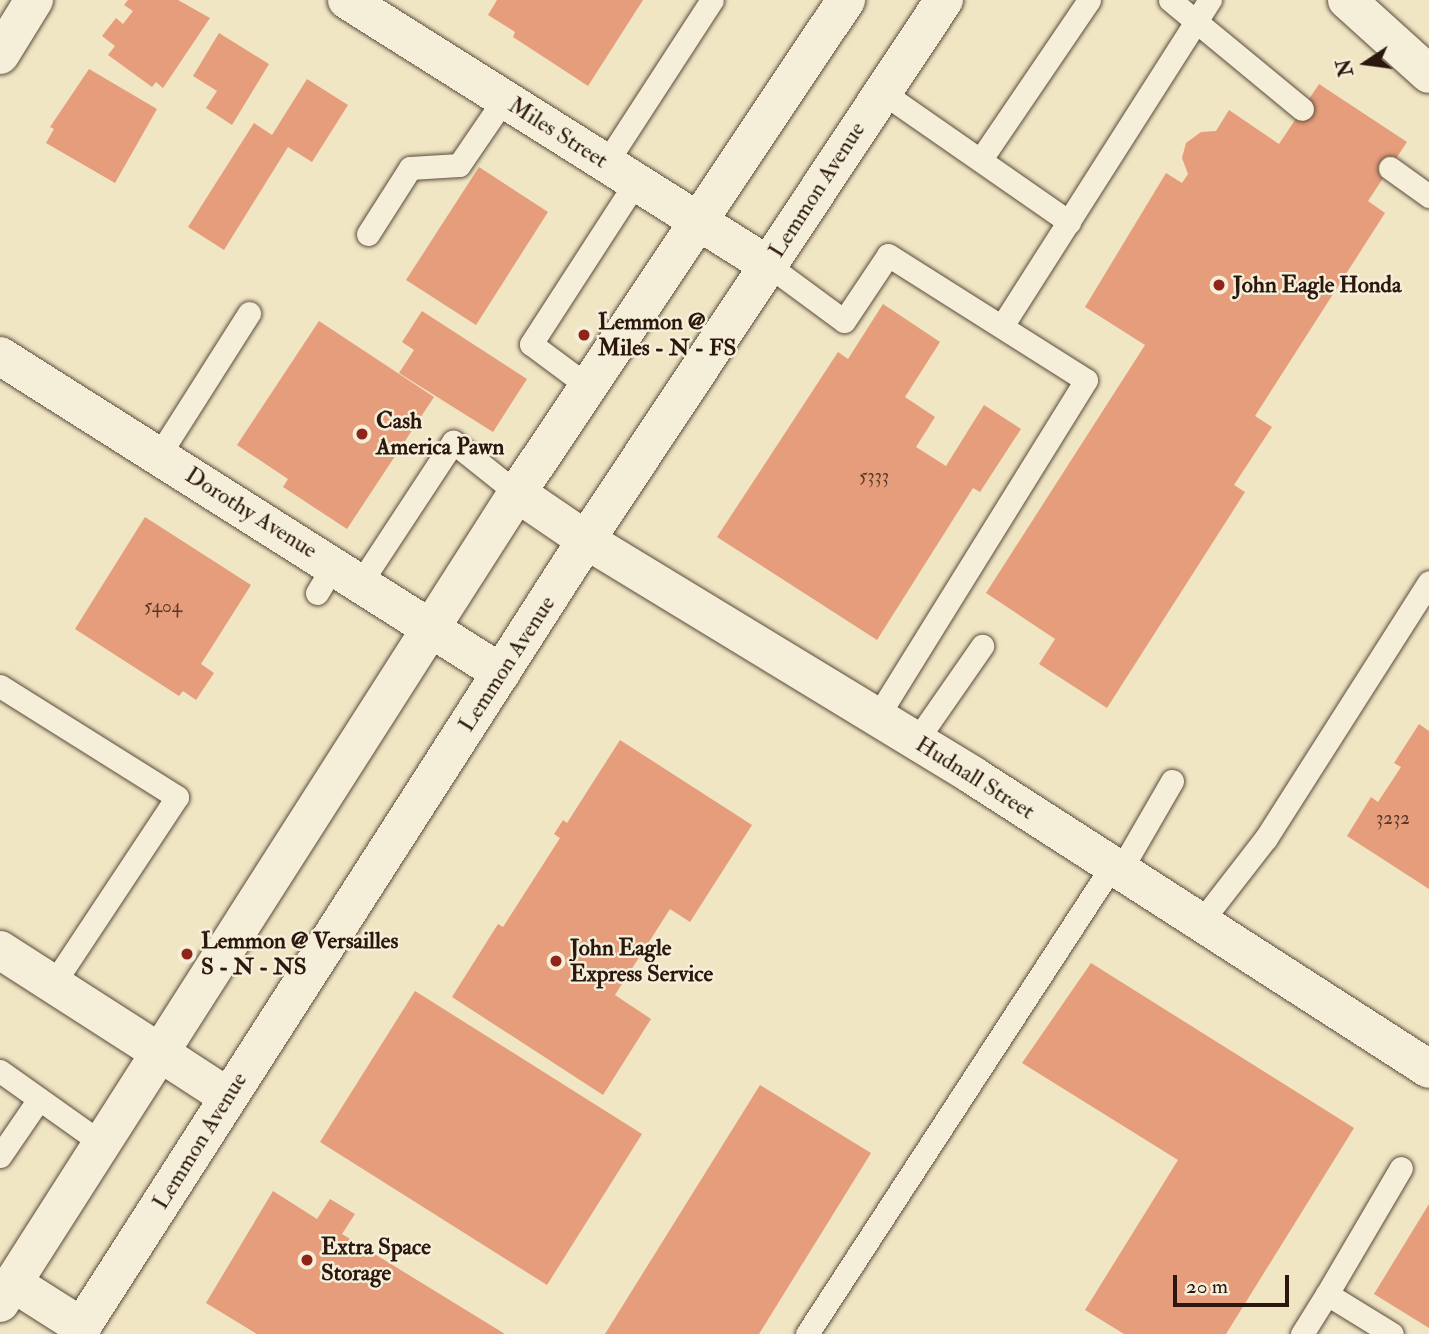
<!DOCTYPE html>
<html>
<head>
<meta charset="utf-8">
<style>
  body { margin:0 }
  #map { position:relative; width:1429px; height:1334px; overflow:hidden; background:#f0e6c4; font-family:"IM FELL Double Pica",serif }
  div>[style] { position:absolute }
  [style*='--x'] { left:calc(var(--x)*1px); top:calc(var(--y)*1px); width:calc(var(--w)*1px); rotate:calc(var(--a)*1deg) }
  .building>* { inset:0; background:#e59d7b }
  .roads { filter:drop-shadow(0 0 2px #5d4b3c) drop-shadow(0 0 2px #5d4b3c) }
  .service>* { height:23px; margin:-11.5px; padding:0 11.5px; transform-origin:11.5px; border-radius:11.5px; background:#f5efd9 }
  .minor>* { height:38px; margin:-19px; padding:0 19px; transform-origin:19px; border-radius:19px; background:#f5efd9 }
  .tertiary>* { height:38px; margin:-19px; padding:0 19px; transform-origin:19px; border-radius:19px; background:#f5efd9 }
  .secondary>* { height:38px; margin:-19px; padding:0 19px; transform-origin:19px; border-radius:19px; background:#f5efd9 }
  .dots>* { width:19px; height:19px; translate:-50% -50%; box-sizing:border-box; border:4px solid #f5efd9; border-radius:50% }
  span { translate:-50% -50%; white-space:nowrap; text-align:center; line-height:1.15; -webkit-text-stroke:5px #f5efd9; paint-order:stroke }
  .number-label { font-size:19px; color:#5a3829 }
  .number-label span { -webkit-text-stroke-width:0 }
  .street-label { font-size:23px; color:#2c170e }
  .poi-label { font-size:23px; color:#2c170e; font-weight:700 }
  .left { translate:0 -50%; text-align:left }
  .north { position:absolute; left:1331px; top:28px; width:70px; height:70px; -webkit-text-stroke:5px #f5efd9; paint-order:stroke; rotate:257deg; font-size:19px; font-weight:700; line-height:28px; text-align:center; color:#2c170e }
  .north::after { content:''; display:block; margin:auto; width:24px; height:32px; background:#2c170e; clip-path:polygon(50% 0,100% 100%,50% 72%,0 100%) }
  .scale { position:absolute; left:1173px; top:1275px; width:116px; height:32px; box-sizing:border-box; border:4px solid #2c170e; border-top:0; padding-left:9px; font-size:21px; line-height:24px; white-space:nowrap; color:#2c170e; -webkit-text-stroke:5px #f5efd9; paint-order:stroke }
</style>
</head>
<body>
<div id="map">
  <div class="building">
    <i style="clip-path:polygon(128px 0,178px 0,210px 18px,163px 88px,156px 82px,152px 87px,108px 55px,115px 46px,102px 36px,116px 18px,123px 24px,133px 11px,124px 5px)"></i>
    <i style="clip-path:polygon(497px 0,643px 0,588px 86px,513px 37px,515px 32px,488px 15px)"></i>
    <i style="clip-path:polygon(219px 33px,269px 64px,232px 125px,206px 108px,217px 91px,193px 76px)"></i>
    <i style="clip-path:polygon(89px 69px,157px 109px,115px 183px,46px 143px,54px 129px,50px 127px)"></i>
    <i style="clip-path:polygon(307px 79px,348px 105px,312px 162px,288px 147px,224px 250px,188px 227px,254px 123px,272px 135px)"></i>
    <i style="clip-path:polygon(1319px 84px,1407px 142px,1368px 201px,1385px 213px,1255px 416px,1272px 427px,1234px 485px,1245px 492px,1107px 708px,1039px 664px,1055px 639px,986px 593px,1145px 345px,1085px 307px,1166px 173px,1182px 183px,1188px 174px,1182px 158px,1186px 143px,1201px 132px,1216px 131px,1229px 110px,1279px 144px)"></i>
    <i style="clip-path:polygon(479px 167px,548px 212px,476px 325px,406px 280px)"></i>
    <i style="clip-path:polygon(883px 304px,940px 342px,905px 397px,935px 417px,916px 447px,946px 466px,984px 405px,1021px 429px,980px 492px,973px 488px,877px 640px,717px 537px,838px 352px,848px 359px)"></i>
    <i style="clip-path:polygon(422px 311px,527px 379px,493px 432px,399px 373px,414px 350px,402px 342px)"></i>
    <i style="clip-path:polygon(319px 321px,434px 397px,347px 529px,283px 487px,288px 479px,237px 445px)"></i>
    <i style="clip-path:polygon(145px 517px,251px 585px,201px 664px,214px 673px,196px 700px,183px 691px,179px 696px,75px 629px)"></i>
    <i style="clip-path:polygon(1419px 724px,1429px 731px,1429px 889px,1347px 836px,1371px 797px,1378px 802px,1401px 767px,1394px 763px)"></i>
    <i style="clip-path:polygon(620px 740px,752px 825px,690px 922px,670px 909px,615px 995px,651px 1019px,603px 1095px,452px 997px,498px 924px,503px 927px,560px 838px,554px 834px,563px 820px,567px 823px)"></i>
    <i style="clip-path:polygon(1091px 963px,1354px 1128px,1226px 1334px,1124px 1334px,1085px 1310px,1178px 1160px,1022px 1063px)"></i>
    <i style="clip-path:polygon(415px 991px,642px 1134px,547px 1285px,320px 1142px)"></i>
    <i style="clip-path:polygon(760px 1085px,871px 1153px,759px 1334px,605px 1334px)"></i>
    <i style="clip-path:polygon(273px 1191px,317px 1219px,330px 1199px,355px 1214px,342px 1234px,505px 1334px,257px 1334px,206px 1303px)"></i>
    <i style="clip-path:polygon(1429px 1204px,1429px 1328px,1374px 1294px)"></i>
  </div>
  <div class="roads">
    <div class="service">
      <i style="--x:1170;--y:0;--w:171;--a:39.5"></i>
      <i style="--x:882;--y:92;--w:228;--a:34.8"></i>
      <i style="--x:981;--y:159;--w:192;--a:-55.8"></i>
      <i style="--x:606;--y:163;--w:194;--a:-57"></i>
      <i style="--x:1390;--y:168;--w:48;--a:35.7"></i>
      <i style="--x:368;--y:234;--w:78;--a:-57.5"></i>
      <i style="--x:410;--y:168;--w:49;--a:-3.5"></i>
      <i style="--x:459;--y:165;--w:80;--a:-55.7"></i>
      <i style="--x:768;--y:265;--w:94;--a:36.4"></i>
      <i style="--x:844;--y:321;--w:79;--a:-56.3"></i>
      <i style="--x:888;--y:255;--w:234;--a:32.3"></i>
      <i style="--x:1086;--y:380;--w:397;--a:121.8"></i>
      <i style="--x:1002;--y:326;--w:387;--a:-57.5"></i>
      <i style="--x:589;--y:387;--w:72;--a:-143.4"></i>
      <i style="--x:531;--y:344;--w:193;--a:-57.1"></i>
      <i style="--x:159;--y:455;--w:168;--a:-57.6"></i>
      <i style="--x:361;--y:582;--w:168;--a:-56.7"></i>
      <i style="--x:453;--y:442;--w:82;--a:38.6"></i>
      <i style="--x:317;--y:593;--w:33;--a:-59"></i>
      <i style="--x:0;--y:686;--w:209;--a:32.1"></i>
      <i style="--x:177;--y:797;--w:223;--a:123.5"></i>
      <i style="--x:916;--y:741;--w:116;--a:-55.2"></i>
      <i style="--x:1120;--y:871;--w:104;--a:-60"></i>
      <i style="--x:1200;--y:923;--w:108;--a:-52.2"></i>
      <i style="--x:1266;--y:838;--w:303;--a:-57.5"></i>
      <i style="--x:0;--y:1071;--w:128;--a:35.4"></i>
      <i style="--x:0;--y:1156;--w:69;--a:-55.6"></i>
      <i style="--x:1327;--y:1294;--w:146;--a:-59.6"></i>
      <i style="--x:807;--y:1334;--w:559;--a:-56.91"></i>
      <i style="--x:1302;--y:1334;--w:47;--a:-58"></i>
      <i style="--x:1327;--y:1294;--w:76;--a:31.6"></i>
    </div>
    <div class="minor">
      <i style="--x:347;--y:0;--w:497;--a:32.2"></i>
      <i style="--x:1347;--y:0;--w:110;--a:42.1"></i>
      <i style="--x:0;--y:55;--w:65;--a:-58.3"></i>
      <i style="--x:0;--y:356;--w:593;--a:32.32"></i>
      <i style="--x:0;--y:950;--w:193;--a:32.7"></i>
    </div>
    <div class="tertiary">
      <i style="--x:517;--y:493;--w:83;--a:34.3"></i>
      <i style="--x:586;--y:540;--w:452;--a:31.3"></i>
      <i style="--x:972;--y:775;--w:543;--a:32.75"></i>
    </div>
    <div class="secondary">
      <i style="--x:162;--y:1054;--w:79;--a:33.1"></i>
      <i style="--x:13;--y:1283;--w:82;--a:32.5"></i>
      <i style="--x:0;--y:1303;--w:961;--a:-57.45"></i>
      <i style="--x:517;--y:493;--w:593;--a:-56.28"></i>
      <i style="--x:77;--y:1334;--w:943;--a:-57.34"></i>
      <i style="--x:586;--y:540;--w:648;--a:-56.46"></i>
    </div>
  </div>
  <div class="dots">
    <i style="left:1219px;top:285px;background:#8f2418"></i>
    <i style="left:584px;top:335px;background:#8f2418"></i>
    <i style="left:362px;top:434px;background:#8f2418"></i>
    <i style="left:187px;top:954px;background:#8f2418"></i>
    <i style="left:556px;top:961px;background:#8f2418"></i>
    <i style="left:307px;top:1260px;background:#8f2418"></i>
  </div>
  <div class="number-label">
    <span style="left:874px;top:477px">5333</span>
    <span style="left:163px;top:607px">5404</span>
    <span style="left:1393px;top:819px">3232</span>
  </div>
  <div class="street-label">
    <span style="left:558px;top:133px;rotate:32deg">Miles Street</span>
    <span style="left:817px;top:190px;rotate:-57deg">Lemmon Avenue</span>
    <span style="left:251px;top:513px;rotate:32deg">Dorothy Avenue</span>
    <span style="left:507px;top:664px;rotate:-57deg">Lemmon Avenue</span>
    <span style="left:975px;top:778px;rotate:32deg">Hudnall Street</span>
    <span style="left:200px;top:1141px;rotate:-58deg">Lemmon Avenue</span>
  </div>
  <div class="poi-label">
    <span class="left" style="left:1233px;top:285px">John Eagle Honda</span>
    <span class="left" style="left:598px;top:335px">Lemmon @<br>Miles - N - FS</span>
    <span class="left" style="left:376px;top:434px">Cash<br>America Pawn</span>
    <span class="left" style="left:201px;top:954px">Lemmon @ Versailles<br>S - N - NS</span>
    <span class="left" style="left:570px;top:961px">John Eagle<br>Express Service</span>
    <span class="left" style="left:321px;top:1260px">Extra Space<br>Storage</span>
  </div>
  <div class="north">N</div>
  <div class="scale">20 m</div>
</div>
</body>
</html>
